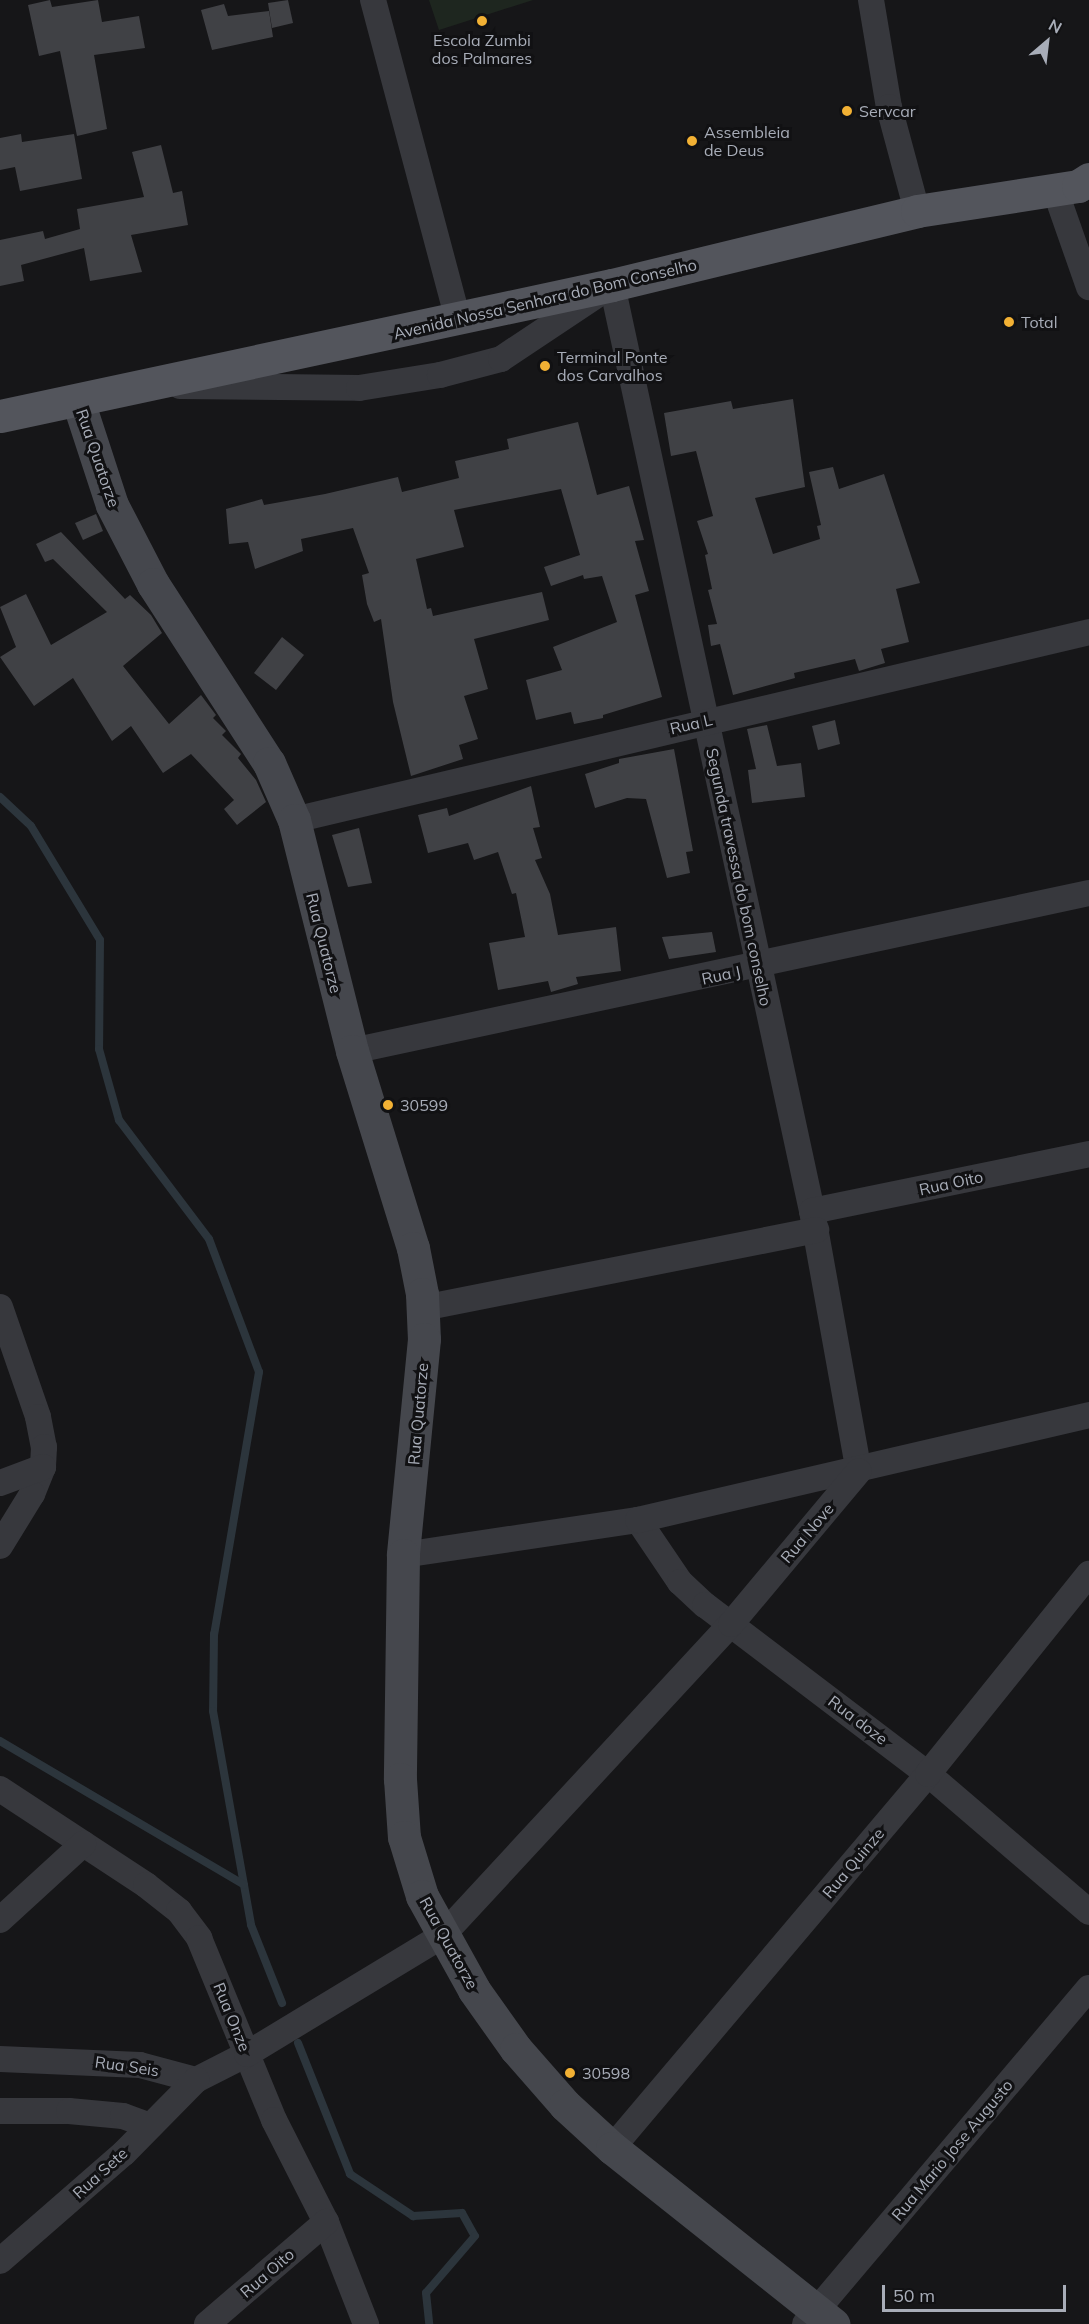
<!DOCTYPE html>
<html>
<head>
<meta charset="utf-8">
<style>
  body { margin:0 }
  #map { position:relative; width:1089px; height:2324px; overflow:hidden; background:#161618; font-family:Mulish,sans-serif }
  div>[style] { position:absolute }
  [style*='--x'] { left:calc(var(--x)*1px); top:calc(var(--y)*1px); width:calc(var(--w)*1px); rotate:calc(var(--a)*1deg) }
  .green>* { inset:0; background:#1e261f }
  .stream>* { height:8px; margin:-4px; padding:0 4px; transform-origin:4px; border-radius:4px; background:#2c353c }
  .building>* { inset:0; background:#404145 }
  .street>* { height:26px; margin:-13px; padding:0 13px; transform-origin:13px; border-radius:13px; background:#37383d }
  .secondary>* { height:33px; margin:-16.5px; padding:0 16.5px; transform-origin:16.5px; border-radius:16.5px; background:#45474d }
  .primary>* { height:33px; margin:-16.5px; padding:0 16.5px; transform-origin:16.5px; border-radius:16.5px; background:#53555c }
  .dots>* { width:16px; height:16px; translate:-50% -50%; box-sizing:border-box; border:3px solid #111113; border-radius:50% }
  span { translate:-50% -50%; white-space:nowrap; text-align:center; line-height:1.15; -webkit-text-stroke:6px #111113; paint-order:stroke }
  .poi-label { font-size:16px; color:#a8adb8 }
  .left { translate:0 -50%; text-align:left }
  .street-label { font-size:16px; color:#a8adb8 }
  .north { position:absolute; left:1017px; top:12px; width:60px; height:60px; -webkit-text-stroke:4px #111113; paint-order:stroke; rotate:28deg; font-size:16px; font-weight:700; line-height:24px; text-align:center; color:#a8adb8 }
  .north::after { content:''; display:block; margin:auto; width:21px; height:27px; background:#a8adb8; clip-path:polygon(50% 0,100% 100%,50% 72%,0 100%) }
  .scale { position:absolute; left:882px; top:2285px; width:184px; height:27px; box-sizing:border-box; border:3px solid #a8adb8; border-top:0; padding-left:8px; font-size:18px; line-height:21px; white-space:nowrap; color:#a8adb8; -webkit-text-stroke:4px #111113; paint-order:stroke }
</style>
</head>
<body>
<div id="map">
  <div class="green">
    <i style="clip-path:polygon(429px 0,533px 0,439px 30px)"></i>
  </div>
  <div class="stream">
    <i style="--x:0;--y:797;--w:42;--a:43.1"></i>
    <i style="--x:31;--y:826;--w:133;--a:58.8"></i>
    <i style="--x:100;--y:940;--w:109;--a:90.5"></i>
    <i style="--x:99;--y:1049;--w:74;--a:74.3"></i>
    <i style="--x:119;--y:1120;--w:149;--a:52.9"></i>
    <i style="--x:209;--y:1239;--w:142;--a:69.4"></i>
    <i style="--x:259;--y:1372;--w:266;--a:99.7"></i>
    <i style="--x:214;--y:1634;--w:77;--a:90.7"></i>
    <i style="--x:213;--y:1711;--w:217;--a:79.9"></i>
    <i style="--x:251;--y:1925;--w:84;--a:68.3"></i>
    <i style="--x:0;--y:1741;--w:283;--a:30.5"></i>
    <i style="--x:298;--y:2043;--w:141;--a:68.3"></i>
    <i style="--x:350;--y:2174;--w:76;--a:33.7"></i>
    <i style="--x:413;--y:2216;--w:49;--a:-3.5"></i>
    <i style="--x:462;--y:2213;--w:26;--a:61"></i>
    <i style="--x:475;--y:2236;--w:75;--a:130.7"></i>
    <i style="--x:426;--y:2293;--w:31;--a:84"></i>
  </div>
  <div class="building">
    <i style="clip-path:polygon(50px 0,52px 7px,98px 0,102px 22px,139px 16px,145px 48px,94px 55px,107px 129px,77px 136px,60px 51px,39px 56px,28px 5px)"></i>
    <i style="clip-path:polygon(288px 0,293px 23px,272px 28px,268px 3px)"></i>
    <i style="clip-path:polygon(224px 4px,228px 16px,269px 11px,273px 37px,212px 50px,201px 10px)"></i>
    <i style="clip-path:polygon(21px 134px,22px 142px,74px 134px,82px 179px,20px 191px,15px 167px,0 170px,0 138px)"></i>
    <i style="clip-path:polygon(161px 145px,173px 193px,182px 191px,188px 225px,131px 235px,142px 272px,90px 281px,84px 248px,21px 265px,24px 281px,0 286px,0 240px,43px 231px,45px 239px,80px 229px,77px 209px,144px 197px,132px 152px)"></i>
    <i style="clip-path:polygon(793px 399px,805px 487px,755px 498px,773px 554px,820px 539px,817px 526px,821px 525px,809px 472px,833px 467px,839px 489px,884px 474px,920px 583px,896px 589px,909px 642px,881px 649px,885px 663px,859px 671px,855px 659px,794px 673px,795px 678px,733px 695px,720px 644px,711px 646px,708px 625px,717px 624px,708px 590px,712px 589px,705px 555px,708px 554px,697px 521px,713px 516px,696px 451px,671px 456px,664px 413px,731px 401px,733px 409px)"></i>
    <i style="clip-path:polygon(578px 422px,597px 495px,629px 486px,644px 540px,635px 541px,649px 591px,635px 595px,662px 697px,603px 715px,603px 718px,574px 724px,571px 712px,536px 720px,526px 680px,562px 670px,553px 647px,617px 622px,602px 576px,584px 579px,583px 575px,551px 586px,544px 567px,580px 555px,561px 489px,454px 510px,464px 547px,416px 559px,427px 609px,431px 608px,433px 616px,542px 592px,549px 620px,474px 639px,488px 689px,464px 696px,478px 739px,459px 745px,463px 759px,411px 776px,393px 702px,381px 619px,374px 622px,367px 604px,362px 575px,369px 573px,353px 528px,301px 539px,303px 551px,255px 569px,248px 542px,229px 544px,226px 509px,262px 499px,264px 505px,325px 494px,398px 477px,402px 492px,459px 478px,455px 461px,509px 449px,507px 439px)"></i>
    <i style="clip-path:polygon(96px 514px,103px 531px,83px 540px,75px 523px)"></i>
    <i style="clip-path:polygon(61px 532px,125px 599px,130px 595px,151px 615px,162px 633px,123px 666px,169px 724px,201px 695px,216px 715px,213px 718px,226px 731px,222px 735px,241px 754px,238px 758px,256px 780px,266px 802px,237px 825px,224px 809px,234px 800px,191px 754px,163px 773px,131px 726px,112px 741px,73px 678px,34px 706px,0 657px,16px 647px,0 607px,26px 594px,51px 645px,107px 612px,53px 559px,45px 562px,36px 544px)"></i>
    <i style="clip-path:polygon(282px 637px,304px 655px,276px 690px,254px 673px)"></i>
    <i style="clip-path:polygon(835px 720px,840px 744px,818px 750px,812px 726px)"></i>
    <i style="clip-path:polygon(767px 725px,777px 766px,801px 763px,805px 797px,752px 803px,748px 770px,756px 769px,747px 729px)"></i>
    <i style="clip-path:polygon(674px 749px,693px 851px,686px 852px,690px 873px,667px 878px,646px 799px,627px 798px,595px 808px,585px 774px,619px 763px,619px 759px)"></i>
    <i style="clip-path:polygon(531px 786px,540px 827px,533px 828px,542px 858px,535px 860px,550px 894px,558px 935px,616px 927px,621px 971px,576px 977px,578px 984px,551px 992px,548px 981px,498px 990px,489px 943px,525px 937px,516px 893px,512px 894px,498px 852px,474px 860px,468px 843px,428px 853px,418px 815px,447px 808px,449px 816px)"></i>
    <i style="clip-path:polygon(359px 828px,372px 883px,348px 887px,332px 835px)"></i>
    <i style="clip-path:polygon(712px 932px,716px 952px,669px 959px,662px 937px)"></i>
  </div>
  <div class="street">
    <i style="--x:373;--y:0;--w:330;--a:75.1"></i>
    <i style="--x:871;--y:0;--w:109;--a:80.5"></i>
    <i style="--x:889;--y:107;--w:108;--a:74.9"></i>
    <i style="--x:1055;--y:190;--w:103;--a:70.7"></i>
    <i style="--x:180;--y:386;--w:179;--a:0.6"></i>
    <i style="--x:359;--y:388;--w:82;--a:-9.1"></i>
    <i style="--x:440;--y:375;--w:63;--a:-14.7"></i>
    <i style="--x:501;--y:359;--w:133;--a:-33.7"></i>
    <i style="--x:612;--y:285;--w:947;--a:77.81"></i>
    <i style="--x:812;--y:1211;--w:264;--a:79.8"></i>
    <i style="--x:294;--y:820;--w:817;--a:-13.3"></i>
    <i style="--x:352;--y:1051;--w:754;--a:-12.1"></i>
    <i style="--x:812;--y:1211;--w:283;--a:-11.6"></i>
    <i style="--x:0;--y:1307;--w:116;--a:70.9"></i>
    <i style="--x:38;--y:1417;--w:31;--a:79"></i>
    <i style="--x:44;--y:1447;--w:20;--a:93"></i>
    <i style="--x:43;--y:1467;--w:29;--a:112"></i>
    <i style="--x:32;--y:1494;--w:61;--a:121.6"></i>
    <i style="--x:423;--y:1308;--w:401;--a:-11.2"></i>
    <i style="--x:0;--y:1483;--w:46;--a:-20.4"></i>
    <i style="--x:638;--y:1520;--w:75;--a:55.9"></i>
    <i style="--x:680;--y:1582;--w:34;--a:43"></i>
    <i style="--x:705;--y:1605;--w:280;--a:37.2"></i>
    <i style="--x:928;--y:1774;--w:212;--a:40.6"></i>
    <i style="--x:403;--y:1555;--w:238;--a:-8.5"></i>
    <i style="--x:638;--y:1520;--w:463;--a:-13.1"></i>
    <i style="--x:0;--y:1789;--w:175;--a:33.3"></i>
    <i style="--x:146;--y:1885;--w:42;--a:38.2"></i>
    <i style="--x:179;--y:1911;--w:34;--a:53"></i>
    <i style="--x:199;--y:1938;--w:197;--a:67.6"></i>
    <i style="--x:274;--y:2120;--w:114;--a:63"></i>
    <i style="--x:326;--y:2222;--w:110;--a:68.6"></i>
    <i style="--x:0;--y:1920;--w:113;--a:-42.5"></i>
    <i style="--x:0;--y:2059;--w:140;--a:2.5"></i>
    <i style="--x:140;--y:2065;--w:58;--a:15"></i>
    <i style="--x:196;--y:2080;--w:57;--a:-27"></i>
    <i style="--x:247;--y:2054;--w:228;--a:-31.2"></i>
    <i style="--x:442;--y:1936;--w:425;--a:-47.2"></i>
    <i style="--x:731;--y:1624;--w:199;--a:-50.1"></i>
    <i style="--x:0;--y:2111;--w:69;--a:0"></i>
    <i style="--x:69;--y:2111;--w:54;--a:5.3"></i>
    <i style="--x:123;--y:2116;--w:29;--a:20"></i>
    <i style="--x:612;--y:2148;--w:490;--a:-49.8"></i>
    <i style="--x:928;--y:1774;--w:257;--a:-51.2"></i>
    <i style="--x:0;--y:2261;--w:164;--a:-41.1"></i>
    <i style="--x:124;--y:2153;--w:103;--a:-45.4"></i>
    <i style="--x:207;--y:2324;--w:157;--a:-40.6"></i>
    <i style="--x:805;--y:2324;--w:440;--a:-49.8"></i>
  </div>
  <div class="secondary">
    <i style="--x:78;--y:401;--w:109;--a:71.9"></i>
    <i style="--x:112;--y:505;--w:89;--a:62.6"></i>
    <i style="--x:153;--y:584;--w:213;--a:57.1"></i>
    <i style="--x:269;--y:763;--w:62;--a:66.3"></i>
    <i style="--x:294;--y:820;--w:238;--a:75.9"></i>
    <i style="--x:352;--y:1051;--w:206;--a:72.8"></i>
    <i style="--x:413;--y:1248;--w:47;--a:78.9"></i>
    <i style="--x:422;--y:1294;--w:45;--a:87.5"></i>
    <i style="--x:424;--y:1339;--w:217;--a:95.6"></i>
    <i style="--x:403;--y:1555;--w:224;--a:90.8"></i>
    <i style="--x:400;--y:1779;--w:58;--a:86.1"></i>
    <i style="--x:404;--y:1837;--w:62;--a:73"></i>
    <i style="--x:422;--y:1896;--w:107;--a:61"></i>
    <i style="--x:474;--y:1990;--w:72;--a:54.6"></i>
    <i style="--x:516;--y:2049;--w:74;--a:48.8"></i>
    <i style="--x:565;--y:2105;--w:64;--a:42.5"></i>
    <i style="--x:612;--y:2148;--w:283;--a:38.5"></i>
  </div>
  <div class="primary">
    <i style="--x:0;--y:416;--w:626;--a:-12.08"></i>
    <i style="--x:612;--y:285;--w:314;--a:-13.6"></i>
    <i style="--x:917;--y:211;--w:163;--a:-8.8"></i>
    <i style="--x:1078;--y:186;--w:13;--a:-32"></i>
  </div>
  <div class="dots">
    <i style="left:482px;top:21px;background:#f2b134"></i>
    <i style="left:847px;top:111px;background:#f2b134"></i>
    <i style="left:692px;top:141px;background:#f2b134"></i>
    <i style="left:1009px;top:322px;background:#f2b134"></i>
    <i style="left:545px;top:366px;background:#f2b134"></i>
    <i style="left:388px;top:1105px;background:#f2b134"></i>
    <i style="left:570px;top:2073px;background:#f2b134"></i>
  </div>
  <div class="poi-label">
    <span style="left:482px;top:49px">Escola Zumbi<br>dos Palmares</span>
    <span class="left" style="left:859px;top:111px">Servcar</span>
    <span class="left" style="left:704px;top:141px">Assembleia<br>de Deus</span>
    <span class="left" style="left:1021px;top:322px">Total</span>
    <span class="left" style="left:557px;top:366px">Terminal Ponte<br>dos Carvalhos</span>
    <span class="left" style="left:400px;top:1105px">30599</span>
    <span class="left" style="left:582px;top:2073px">30598</span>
  </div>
  <div class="street-label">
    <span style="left:545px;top:299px;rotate:-13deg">Avenida Nossa Senhora do Bom Conselho</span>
    <span style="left:98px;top:458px;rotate:71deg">Rua Quatorze</span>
    <span style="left:691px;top:724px;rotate:-13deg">Rua L</span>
    <span style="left:739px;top:877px;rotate:78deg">Segunda travessa do bom conselho</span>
    <span style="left:324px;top:943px;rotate:76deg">Rua Quatorze</span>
    <span style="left:721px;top:975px;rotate:-12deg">Rua J</span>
    <span style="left:951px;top:1183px;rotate:-12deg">Rua Oito</span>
    <span style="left:418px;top:1414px;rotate:-85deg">Rua Quatorze</span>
    <span style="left:807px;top:1533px;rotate:-50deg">Rua Nove</span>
    <span style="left:858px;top:1720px;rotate:37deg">Rua doze</span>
    <span style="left:853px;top:1863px;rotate:-50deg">Rua Quinze</span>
    <span style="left:449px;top:1943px;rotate:61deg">Rua Quatorze</span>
    <span style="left:232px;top:2017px;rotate:68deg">Rua Onze</span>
    <span style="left:127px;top:2066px;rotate:8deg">Rua Seis</span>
    <span style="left:952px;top:2150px;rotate:-50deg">Rua Mario Jose Augusto</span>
    <span style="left:100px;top:2173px;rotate:-42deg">Rua Sete</span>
    <span style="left:267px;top:2273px;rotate:-41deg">Rua Oito</span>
  </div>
  <div class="north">N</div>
  <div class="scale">50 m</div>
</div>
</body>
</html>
